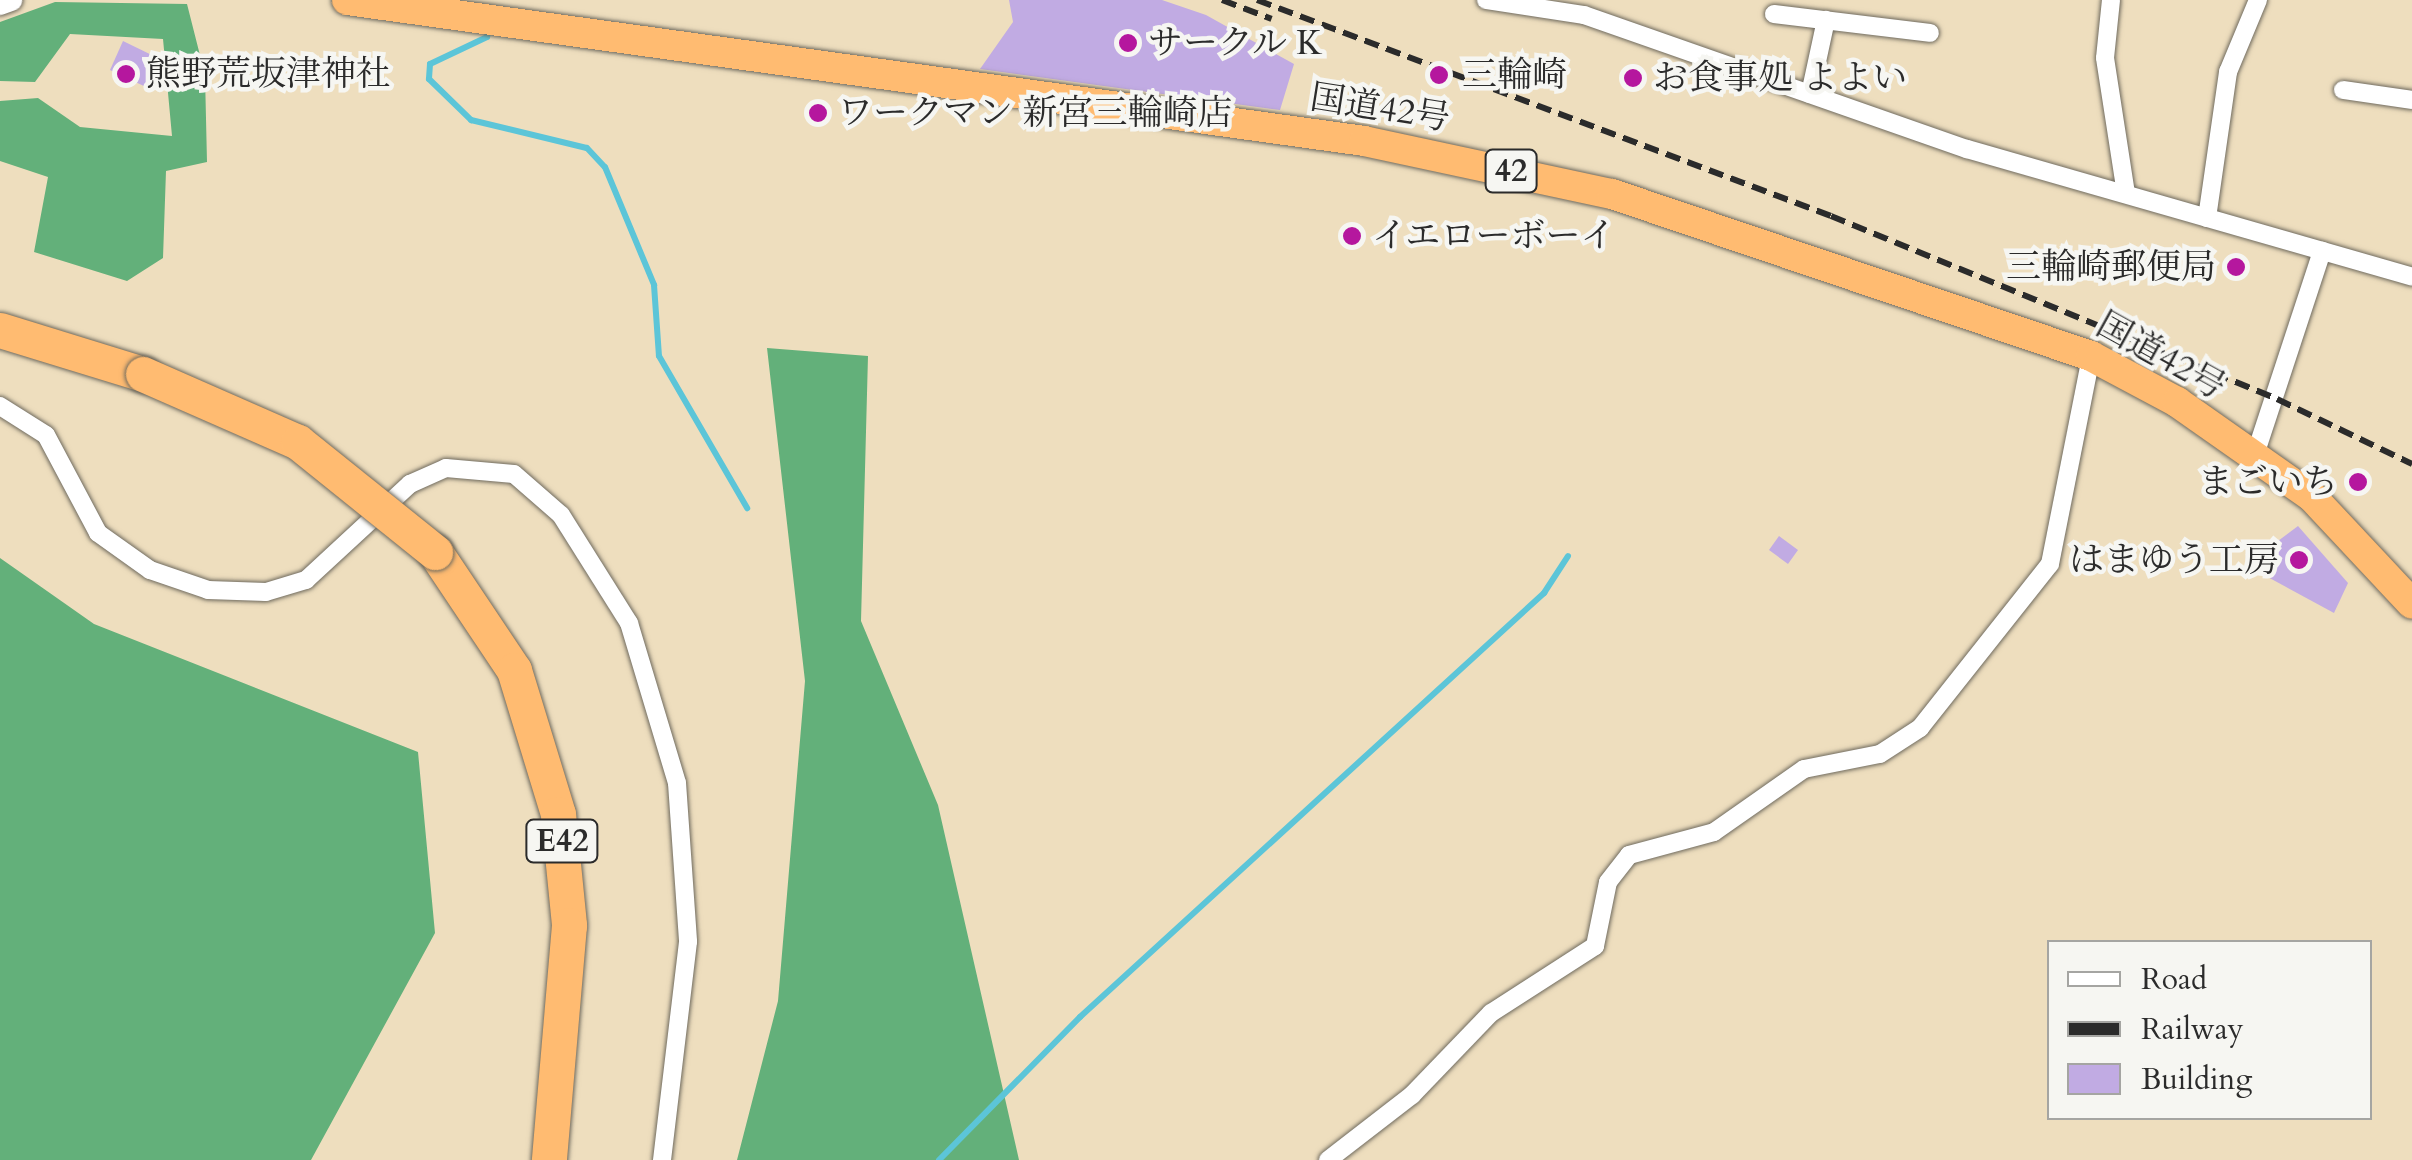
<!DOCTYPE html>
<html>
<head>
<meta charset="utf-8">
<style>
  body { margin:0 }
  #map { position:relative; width:2412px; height:1160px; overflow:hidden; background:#eedebe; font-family:Cardo,"Noto Serif JP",serif }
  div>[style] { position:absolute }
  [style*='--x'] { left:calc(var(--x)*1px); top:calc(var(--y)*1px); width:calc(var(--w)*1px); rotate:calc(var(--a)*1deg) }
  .forest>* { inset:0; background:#63b07a }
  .stream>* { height:6px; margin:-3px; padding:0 3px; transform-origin:3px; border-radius:3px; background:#5cc5d8 }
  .building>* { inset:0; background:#c1abe3 }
  .roads { filter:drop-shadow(0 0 2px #6f6a5e) drop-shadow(0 0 2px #6f6a5e) }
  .minor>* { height:18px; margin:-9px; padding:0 9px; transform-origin:9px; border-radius:9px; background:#fff }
  .tertiary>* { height:22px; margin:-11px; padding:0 11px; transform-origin:11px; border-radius:11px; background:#fff }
  .trunk>* { height:30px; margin:-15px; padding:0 15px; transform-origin:15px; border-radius:15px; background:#ffbb71 }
  .motorway>* { height:35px; margin:-17.5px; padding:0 17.5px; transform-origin:17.5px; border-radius:17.5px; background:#ffbb71 }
  .rail>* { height:6px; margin-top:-3px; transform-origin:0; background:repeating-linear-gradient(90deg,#2b2b2b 0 15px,transparent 0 23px) }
  .bridges { filter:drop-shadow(0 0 2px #6f6a5e) drop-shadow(0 0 2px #6f6a5e) }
  .motorway-bridge>* { height:35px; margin:-17.5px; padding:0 17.5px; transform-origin:17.5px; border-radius:17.5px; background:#ffbb71 }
  .dots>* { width:28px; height:28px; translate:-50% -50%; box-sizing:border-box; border:5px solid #f6f6f2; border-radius:50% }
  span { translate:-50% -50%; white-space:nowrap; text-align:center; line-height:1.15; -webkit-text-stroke:9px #f6f6f2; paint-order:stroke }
  .shield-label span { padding:2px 8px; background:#f6f6f2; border:2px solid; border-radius:8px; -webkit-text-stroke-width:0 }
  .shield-label { font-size:32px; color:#2b2b2b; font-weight:700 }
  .poi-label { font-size:35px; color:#2b2b2b }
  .left { translate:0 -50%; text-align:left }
  .right { translate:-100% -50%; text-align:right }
  .street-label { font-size:35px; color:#2b2b2b }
  .legend { position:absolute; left:2047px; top:940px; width:325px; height:180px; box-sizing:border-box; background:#f6f6f2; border:2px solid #a5a5a2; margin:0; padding:12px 18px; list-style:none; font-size:30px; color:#2b2b2b }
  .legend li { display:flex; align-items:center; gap:20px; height:50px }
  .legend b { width:50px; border:2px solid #a5a5a2 }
</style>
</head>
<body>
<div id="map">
  <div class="forest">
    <i style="clip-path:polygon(55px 2px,187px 4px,205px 75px,207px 162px,166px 171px,163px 258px,127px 281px,34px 252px,48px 177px,0 161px,0 101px,38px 98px,80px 127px,172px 136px,163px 39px,70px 34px,35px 82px,0 81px,0 22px)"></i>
    <i style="clip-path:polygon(767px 348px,868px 356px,861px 621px,938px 805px,1019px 1160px,737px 1160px,778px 1001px,805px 681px)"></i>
    <i style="clip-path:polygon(0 558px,94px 624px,418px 752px,435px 933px,311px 1160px,0 1160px)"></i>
  </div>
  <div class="stream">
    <i style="--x:489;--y:27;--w:10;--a:101"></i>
    <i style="--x:487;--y:37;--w:63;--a:154.7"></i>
    <i style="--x:430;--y:64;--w:15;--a:94"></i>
    <i style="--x:429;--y:79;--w:59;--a:44.3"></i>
    <i style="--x:471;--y:120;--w:119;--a:13.6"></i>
    <i style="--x:587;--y:148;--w:26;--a:47"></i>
    <i style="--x:605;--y:167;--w:128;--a:67.4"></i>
    <i style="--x:654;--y:285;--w:71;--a:86"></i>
    <i style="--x:659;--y:356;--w:176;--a:59.9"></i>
    <i style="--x:939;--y:1160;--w:201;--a:-45.4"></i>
    <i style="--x:1080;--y:1017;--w:629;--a:-42.42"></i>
    <i style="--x:1544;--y:593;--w:44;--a:-57"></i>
  </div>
  <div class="building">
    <i style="clip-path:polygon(1009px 0,1162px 0,1206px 15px,1294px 64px,1280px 110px,980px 69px,1013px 22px)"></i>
    <i style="clip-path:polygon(123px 41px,162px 60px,148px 88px,110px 70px)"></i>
    <i style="clip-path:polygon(2298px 526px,2348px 583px,2334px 613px,2264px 575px,2274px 544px)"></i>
    <i style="clip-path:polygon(1779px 536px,1798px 550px,1788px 564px,1769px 550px)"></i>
  </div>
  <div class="roads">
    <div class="minor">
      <i style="--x:1486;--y:0;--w:99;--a:8.7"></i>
      <i style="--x:1584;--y:15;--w:406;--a:19.3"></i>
      <i style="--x:1967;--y:149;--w:463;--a:16"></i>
      <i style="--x:2111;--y:0;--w:58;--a:95.9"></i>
      <i style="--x:2105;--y:58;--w:137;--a:81.2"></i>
      <i style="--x:1774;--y:14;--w:157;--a:6.9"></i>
      <i style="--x:2343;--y:90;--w:70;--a:8.2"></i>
      <i style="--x:1810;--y:94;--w:76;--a:-77.8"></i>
      <i style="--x:2207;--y:218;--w:148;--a:-81.8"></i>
      <i style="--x:2228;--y:72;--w:78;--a:-67.4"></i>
      <i style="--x:0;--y:406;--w:54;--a:32.2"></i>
      <i style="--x:46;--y:435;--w:111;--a:62"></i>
      <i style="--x:98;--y:533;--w:64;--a:35.4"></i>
      <i style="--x:150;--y:570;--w:61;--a:19"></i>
      <i style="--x:208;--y:590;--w:58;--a:2"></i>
      <i style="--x:266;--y:592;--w:42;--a:-16.7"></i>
      <i style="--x:306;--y:580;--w:142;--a:-42.7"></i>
      <i style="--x:410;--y:484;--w:39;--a:-24"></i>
      <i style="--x:446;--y:468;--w:68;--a:5"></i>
      <i style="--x:514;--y:474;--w:62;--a:41.1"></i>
      <i style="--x:561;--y:515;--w:128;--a:57.8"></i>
      <i style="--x:629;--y:623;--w:167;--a:73.3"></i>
      <i style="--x:677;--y:783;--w:159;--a:86"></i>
      <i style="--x:688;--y:942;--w:220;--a:96.8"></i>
      <i style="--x:2255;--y:455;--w:215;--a:-71.8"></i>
      <i style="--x:1328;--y:1160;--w:106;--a:-37.7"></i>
      <i style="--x:1412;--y:1095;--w:114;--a:-46.1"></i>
      <i style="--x:1491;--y:1013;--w:124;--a:-32.8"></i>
      <i style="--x:1595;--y:946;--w:65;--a:-78.5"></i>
      <i style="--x:1608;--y:882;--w:34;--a:-52"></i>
      <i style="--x:1629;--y:855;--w:88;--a:-15.1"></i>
      <i style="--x:1714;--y:832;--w:110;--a:-35"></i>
      <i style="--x:1804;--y:769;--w:77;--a:-11.2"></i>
      <i style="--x:1880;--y:754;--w:48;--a:-33"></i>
      <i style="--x:1920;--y:728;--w:209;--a:-51.6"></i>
      <i style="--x:2050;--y:564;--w:212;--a:-78.8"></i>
    </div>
    <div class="tertiary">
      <i style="--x:0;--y:4;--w:12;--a:-20"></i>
    </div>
    <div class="trunk">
      <i style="--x:347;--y:0;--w:1027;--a:7.89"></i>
      <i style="--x:1364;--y:141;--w:254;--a:12.1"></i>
      <i style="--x:1612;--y:194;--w:506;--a:18.69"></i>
      <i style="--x:2091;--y:356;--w:98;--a:28.1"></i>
      <i style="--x:2177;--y:402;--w:165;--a:35.1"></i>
      <i style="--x:2312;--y:497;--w:146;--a:46.9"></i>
    </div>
    <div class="motorway">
      <i style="--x:0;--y:330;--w:150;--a:17.1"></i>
      <i style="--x:435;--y:552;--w:142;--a:56.2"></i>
      <i style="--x:514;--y:670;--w:151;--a:73"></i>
      <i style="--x:558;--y:814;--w:112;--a:84.3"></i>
      <i style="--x:569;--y:925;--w:236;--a:94.9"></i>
    </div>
  </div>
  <div class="rail">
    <i style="--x:1222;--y:0;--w:53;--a:20.8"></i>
    <i style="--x:1257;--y:0;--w:613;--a:20.62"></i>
    <i style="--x:1831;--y:216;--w:482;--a:22.3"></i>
    <i style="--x:2277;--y:399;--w:150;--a:25.7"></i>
  </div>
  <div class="bridges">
    <div class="motorway-bridge">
      <i style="--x:143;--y:374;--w:169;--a:23.7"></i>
      <i style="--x:298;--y:442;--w:176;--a:38.8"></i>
    </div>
  </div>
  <div class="dots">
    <i style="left:1128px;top:43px;background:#b5179e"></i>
    <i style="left:126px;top:74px;background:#b5179e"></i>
    <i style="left:1439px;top:75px;background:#b5179e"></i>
    <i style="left:1633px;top:78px;background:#b5179e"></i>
    <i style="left:818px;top:113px;background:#b5179e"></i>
    <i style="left:1352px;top:236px;background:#b5179e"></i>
    <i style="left:2236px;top:267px;background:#b5179e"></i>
    <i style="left:2358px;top:482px;background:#b5179e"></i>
    <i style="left:2299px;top:560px;background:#b5179e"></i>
  </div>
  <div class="shield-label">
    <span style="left:1511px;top:171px">42</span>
    <span style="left:562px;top:841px">E42</span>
  </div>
  <div class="poi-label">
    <span class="left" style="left:1148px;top:43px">サークル K</span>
    <span class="left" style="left:146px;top:74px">熊野荒坂津神社</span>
    <span class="left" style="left:1462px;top:75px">三輪崎</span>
    <span class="left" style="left:1653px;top:78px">お食事処 よよい</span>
    <span class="left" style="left:838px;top:113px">ワークマン 新宮三輪崎店</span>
    <span class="left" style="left:1372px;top:236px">イエローボーイ</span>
    <span class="right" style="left:2216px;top:267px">三輪崎郵便局</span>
    <span class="right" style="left:2338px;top:482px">まごいち</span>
    <span class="right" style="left:2279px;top:560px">はまゆう工房</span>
  </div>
  <div class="street-label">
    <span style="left:1380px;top:108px;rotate:9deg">国道42号</span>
    <span style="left:2161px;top:356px;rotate:29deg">国道42号</span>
  </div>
  <ul class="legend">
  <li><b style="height:12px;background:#fff"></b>Road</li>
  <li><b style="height:12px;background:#2b2b2b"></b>Railway</li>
  <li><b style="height:28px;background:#c1abe3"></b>Building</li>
  </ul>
</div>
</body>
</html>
